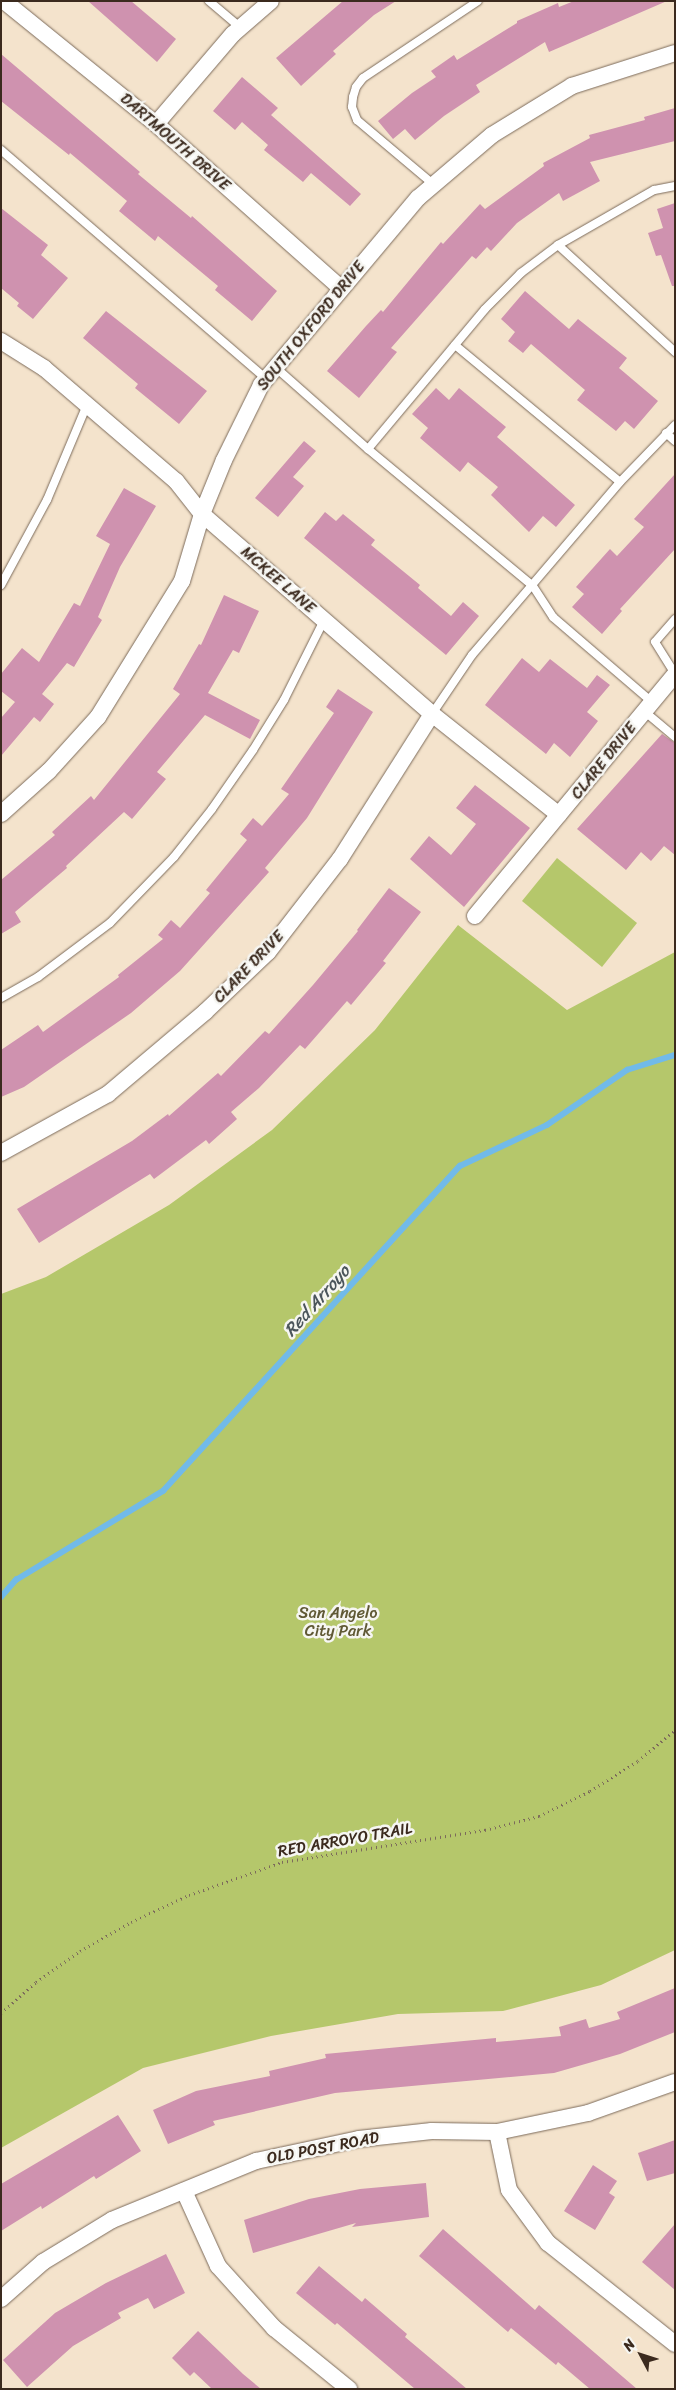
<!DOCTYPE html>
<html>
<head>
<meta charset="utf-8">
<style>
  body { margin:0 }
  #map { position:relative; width:676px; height:2390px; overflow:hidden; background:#f4e3cc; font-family:Sriracha,sans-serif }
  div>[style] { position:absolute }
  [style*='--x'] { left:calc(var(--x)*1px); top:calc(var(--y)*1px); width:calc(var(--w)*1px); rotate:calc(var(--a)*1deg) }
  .green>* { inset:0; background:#b5c76b }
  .stream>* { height:5.5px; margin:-2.75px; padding:0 2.75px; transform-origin:2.75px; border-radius:2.75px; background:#71bae9 }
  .building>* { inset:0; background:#cf92af }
  .path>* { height:3px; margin-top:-1.5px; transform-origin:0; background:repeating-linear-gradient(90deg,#7c6b5b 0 1px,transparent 0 5px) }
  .roads { filter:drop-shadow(0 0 1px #7c6b5b) drop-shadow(0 0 1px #7c6b5b) }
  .service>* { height:8px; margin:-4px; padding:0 4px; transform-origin:4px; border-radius:4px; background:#fff }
  .minor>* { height:16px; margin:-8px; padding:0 8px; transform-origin:8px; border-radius:8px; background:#fff }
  span { translate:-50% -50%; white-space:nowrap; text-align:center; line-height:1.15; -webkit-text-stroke:5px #f6f6f2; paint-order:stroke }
  .street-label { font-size:16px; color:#3b2a1e }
  .park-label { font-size:16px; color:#605935 }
  .water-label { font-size:18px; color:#4b555b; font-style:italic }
  .frame { position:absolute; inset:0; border:2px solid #3b2a1e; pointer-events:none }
  .north { position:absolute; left:616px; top:2330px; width:50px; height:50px; -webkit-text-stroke:4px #f6f6f2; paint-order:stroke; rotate:310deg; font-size:14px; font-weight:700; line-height:20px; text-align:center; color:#3b2a1e }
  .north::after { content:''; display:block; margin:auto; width:18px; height:22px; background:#3b2a1e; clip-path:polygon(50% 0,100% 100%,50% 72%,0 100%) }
</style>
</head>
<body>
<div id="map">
  <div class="green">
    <i style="clip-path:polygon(557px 858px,637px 923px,602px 967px,522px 901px)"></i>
    <i style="clip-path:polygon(458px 925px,567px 1010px,675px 952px,675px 1950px,601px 1985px,503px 2011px,398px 2014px,271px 2036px,143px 2068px,1px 2148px,1px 1294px,46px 1277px,169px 1205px,272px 1130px,375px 1030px)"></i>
  </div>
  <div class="stream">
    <i style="--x:1;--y:1597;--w:23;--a:-49"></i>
    <i style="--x:16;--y:1580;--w:172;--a:-31.2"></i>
    <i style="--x:163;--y:1491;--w:440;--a:-47.6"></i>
    <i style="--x:460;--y:1166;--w:96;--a:-25.2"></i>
    <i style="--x:547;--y:1125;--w:97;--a:-34.5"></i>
    <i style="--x:627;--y:1070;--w:50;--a:-17.4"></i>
  </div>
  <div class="building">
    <i style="clip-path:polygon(88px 1px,131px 1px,176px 39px,157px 62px)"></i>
    <i style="clip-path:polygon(343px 1px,396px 1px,374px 15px,333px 51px,336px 54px,301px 86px,276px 58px)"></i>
    <i style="clip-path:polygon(574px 1px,667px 1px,549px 52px,545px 42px,476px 85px,480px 92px,444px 116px,415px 140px,405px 129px,393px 139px,378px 121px,412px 93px,436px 77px,431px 71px,454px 55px,457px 60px,517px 23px,517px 21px,558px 3px,559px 7px)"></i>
    <i style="clip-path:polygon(1px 54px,140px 172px,138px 174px,191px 218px,192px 216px,277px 291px,252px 321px,215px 290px,218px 286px,158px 236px,155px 241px,119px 211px,127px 201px,70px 153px,69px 155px,1px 101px)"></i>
    <i style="clip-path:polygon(242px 77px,278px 108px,271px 115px,361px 194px,350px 206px,311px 173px,303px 182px,264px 150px,268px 145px,242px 122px,235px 130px,213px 111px)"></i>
    <i style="clip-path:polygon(675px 108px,675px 141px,590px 162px,600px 181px,563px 201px,559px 193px,517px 223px,491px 251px,487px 247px,476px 259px,472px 256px,391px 348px,397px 352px,359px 398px,327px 371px,366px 326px,381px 310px,383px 312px,441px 242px,443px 244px,480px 204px,485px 209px,544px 166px,543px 163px,590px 138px,589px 135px,645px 120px,644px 117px)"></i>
    <i style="clip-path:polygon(675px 203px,675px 286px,672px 286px,661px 255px,656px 256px,648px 233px,663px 228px,657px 209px)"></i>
    <i style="clip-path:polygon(1px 208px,48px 245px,41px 255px,68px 278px,33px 319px,17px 306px,19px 303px,1px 288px)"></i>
    <i style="clip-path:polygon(525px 291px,569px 329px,578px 319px,627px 358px,619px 368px,658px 401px,634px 429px,625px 421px,616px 431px,577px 400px,585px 390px,531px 344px,523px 353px,508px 341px,515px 332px,501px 319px)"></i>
    <i style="clip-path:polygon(106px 311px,207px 391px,179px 424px,135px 388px,138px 384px,83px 338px)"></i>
    <i style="clip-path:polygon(436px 388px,449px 400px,459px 388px,489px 413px,506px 427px,497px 437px,575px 505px,556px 527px,543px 516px,529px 532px,491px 495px,498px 487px,468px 462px,460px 472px,420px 438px,428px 428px,412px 414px)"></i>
    <i style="clip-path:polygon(304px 441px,316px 451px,293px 477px,304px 486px,278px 517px,255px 498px)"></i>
    <i style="clip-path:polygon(675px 474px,675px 549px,620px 609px,622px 611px,602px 634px,572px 607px,584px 594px,576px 587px,610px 549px,617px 556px,644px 527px,634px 519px)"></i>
    <i style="clip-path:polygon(124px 488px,156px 506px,120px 567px,98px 617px,102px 620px,74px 667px,67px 663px,42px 694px,54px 704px,40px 722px,34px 717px,1px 756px,1px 718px,15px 702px,1px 691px,1px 674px,22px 648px,39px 662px,74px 603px,80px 606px,110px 544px,96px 536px)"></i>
    <i style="clip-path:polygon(325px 512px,336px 521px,343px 514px,375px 540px,371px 545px,420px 585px,418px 588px,451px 616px,463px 602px,479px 616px,446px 655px,304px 538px)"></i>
    <i style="clip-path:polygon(224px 595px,259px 611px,239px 653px,233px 650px,208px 693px,260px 720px,250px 739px,205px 715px,157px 772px,166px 779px,132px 819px,124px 812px,66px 866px,67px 868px,15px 912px,21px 922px,1px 934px,1px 880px,55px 835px,52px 832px,91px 796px,94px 800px,180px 694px,173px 689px,199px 644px,201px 645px)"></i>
    <i style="clip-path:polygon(522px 658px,539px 672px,550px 659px,587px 688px,597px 675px,610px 685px,587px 712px,598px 721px,570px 757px,554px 743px,546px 754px,485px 705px)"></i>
    <i style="clip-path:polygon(338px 689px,373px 712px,307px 818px,265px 868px,269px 872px,180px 971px,131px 1013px,24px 1087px,1px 1097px,1px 1050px,38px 1025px,43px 1032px,119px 977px,118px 975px,163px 939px,158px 935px,171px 920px,180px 928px,210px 893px,206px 890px,247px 840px,240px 834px,253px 818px,262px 826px,289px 794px,281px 789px,334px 713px,326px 707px)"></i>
    <i style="clip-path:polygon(662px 734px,675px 743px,675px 855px,664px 846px,651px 861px,641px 852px,626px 870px,577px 829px)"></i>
    <i style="clip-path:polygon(475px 785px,530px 828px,464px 907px,410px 859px,429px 836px,451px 855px,476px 824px,456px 808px)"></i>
    <i style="clip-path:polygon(389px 888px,421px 912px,383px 961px,386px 963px,351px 1005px,347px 1001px,305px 1049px,300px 1045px,259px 1088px,231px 1112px,237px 1119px,209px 1144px,206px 1140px,154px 1179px,150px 1174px,39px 1243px,17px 1209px,132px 1141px,168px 1114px,169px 1116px,218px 1073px,221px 1076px,265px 1031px,269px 1034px,313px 985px,358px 931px,357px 930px)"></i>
    <i style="clip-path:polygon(675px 1988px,675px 2032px,620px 2054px,554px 2073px,335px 2093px,213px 2121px,215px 2125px,168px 2144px,153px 2110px,196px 2091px,270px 2076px,269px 2071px,326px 2058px,325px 2054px,496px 2038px,496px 2042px,561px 2036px,559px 2027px,586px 2019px,589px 2028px,620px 2019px,617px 2012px)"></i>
    <i style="clip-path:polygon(118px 2115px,141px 2151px,96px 2179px,94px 2176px,42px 2209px,41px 2206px,1px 2231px,1px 2184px)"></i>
    <i style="clip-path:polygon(675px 2140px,675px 2173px,647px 2181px,638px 2153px)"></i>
    <i style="clip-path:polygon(593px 2165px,617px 2181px,609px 2193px,615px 2197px,595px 2230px,564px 2211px)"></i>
    <i style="clip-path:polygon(426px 2183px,429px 2217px,352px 2227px,356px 2223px,253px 2253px,244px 2220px,309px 2199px,360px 2189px)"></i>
    <i style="clip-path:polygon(675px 2224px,675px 2290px,642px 2262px)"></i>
    <i style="clip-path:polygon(443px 2229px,535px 2310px,539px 2305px,637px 2389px,590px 2389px,558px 2362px,556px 2365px,511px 2328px,508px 2332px,419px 2256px)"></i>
    <i style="clip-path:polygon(166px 2254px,185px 2293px,154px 2309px,148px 2298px,118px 2313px,121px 2318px,73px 2346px,27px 2387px,3px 2360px,55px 2313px,106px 2283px)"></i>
    <i style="clip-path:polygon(319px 2266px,362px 2302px,365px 2298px,407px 2334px,405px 2337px,467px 2389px,415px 2389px,337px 2323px,335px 2325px,296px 2293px)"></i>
    <i style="clip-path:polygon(198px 2331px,243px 2374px,261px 2389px,212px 2389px,194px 2372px,190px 2376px,172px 2358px)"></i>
  </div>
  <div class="path">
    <i style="--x:1;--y:2013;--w:47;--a:-41.5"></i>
    <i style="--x:36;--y:1982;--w:54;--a:-35.2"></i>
    <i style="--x:80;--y:1951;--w:59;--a:-29.6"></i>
    <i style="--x:131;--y:1922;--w:64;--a:-25"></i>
    <i style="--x:189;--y:1895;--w:99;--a:-19.5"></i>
    <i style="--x:282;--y:1862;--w:206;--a:-9"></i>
    <i style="--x:485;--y:1830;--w:56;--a:-14.5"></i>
    <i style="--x:539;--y:1816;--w:57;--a:-26.1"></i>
    <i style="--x:590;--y:1791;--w:57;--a:-32"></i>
    <i style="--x:638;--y:1761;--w:48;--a:-40"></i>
  </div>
  <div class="roads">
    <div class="service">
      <i style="--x:209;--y:1;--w:42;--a:40.2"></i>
      <i style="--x:1;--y:150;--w:350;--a:40.8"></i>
      <i style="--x:433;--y:184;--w:99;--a:-139.9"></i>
      <i style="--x:357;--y:120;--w:14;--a:-111"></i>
      <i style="--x:352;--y:107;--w:10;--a:-84"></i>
      <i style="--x:353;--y:97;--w:10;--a:-73"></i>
      <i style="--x:356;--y:87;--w:11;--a:-52"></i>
      <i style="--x:363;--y:78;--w:138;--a:-33.8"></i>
      <i style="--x:675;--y:186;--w:21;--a:169"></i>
      <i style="--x:654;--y:190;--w:111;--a:150.2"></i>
      <i style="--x:558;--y:245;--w:159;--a:42.4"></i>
      <i style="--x:455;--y:345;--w:214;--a:39.7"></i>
      <i style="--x:275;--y:367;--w:124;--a:41.4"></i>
      <i style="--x:368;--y:449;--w:213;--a:39.7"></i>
      <i style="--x:532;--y:585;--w:92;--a:130.6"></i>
      <i style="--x:472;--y:655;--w:71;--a:124.1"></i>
      <i style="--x:666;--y:433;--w:12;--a:42"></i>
      <i style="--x:368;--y:449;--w:182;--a:-50.1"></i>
      <i style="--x:485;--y:309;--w:51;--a:-45"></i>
      <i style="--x:521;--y:273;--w:46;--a:-37.1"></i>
      <i style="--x:1;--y:585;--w:97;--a:-61.6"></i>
      <i style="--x:47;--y:500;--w:103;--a:-67.2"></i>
      <i style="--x:675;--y:619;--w:30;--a:131"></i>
      <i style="--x:655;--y:642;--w:38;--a:58"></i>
      <i style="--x:652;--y:702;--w:130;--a:-139.4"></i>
      <i style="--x:553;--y:617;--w:38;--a:-123"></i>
      <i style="--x:532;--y:585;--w:135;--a:-49.5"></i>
      <i style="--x:620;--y:482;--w:79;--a:-46"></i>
      <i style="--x:644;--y:711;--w:40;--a:40"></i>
      <i style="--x:1;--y:998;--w:43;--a:-29.6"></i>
      <i style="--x:38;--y:977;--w:90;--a:-36.9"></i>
      <i style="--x:110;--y:923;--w:92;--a:-45.9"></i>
      <i style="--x:174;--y:857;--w:61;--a:-51.6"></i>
      <i style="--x:212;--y:809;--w:72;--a:-55.2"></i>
      <i style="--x:253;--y:750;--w:59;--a:-58.2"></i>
      <i style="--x:284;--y:700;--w:89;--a:-63.4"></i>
    </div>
    <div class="minor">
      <i style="--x:4;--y:1;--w:196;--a:39"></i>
      <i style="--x:156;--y:124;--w:247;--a:41.6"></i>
      <i style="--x:156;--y:124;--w:118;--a:-49.5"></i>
      <i style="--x:233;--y:34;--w:50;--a:-41"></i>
      <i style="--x:1;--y:341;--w:51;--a:32.1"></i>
      <i style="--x:44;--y:368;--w:174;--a:40.6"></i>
      <i style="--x:176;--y:481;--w:42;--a:51.8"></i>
      <i style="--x:202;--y:514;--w:305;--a:41"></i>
      <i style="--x:432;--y:714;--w:162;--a:38.5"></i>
      <i style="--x:1;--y:814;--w:64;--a:-41.9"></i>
      <i style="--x:49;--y:771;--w:73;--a:-47.8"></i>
      <i style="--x:98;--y:717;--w:160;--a:-58.3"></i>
      <i style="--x:182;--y:581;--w:70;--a:-73.4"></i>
      <i style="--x:202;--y:514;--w:58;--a:-67.8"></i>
      <i style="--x:224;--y:460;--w:84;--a:-63.7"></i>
      <i style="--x:261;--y:385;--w:244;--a:-50"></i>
      <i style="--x:418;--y:198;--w:97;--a:-40.4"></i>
      <i style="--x:492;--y:135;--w:94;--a:-31.5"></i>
      <i style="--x:572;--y:86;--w:108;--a:-17.8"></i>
      <i style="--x:475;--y:916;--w:314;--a:-50.4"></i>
      <i style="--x:1;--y:1153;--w:122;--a:-28.9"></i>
      <i style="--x:108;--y:1094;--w:127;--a:-40.2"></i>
      <i style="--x:205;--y:1012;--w:87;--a:-43.6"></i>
      <i style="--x:268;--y:952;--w:118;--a:-52.3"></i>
      <i style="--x:340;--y:859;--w:172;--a:-57.6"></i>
      <i style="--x:497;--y:2132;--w:59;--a:78.3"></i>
      <i style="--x:509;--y:2190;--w:66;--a:53.7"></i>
      <i style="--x:548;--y:2243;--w:162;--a:38.5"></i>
      <i style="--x:184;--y:2191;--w:82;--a:65.6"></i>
      <i style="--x:218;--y:2266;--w:84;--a:47.9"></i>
      <i style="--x:274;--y:2328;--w:97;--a:39.1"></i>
      <i style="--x:1;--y:2299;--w:56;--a:-41.4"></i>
      <i style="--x:43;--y:2262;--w:81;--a:-31.3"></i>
      <i style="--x:112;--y:2220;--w:156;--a:-22.3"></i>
      <i style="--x:256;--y:2161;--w:105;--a:-12.1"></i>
      <i style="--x:359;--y:2139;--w:73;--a:-6.3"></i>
      <i style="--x:432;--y:2131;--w:65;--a:0.9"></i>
      <i style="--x:497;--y:2132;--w:93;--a:-11.8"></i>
      <i style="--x:588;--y:2113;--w:92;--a:-19.6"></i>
    </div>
  </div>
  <div class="street-label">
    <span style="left:175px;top:142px;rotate:41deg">DARTMOUTH DRIVE</span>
    <span style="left:311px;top:326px;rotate:-51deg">SOUTH OXFORD DRIVE</span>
    <span style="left:278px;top:580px;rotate:41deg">MCKEE LANE</span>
    <span style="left:604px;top:761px;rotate:-51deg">CLARE DRIVE</span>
    <span style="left:249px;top:967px;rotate:-46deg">CLARE DRIVE</span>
    <span style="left:345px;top:1840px;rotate:-10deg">RED ARROYO TRAIL</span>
    <span style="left:323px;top:2148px;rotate:-11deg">OLD POST ROAD</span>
  </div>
  <div class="park-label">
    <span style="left:338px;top:1622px">San Angelo<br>City Park</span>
  </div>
  <div class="water-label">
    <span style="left:317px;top:1301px;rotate:-48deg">Red Arroyo</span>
  </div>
  <div class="frame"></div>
  <div class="north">N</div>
</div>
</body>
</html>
